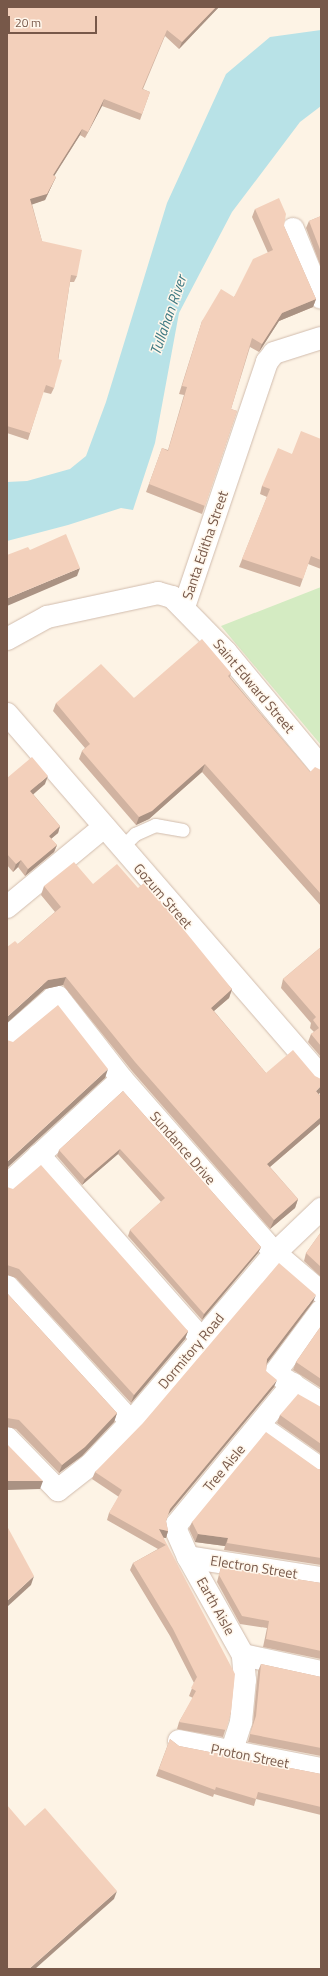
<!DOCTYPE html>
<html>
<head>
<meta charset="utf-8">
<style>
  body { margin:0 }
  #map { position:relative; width:328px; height:1976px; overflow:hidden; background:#fdf3e5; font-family:"Titillium Web",sans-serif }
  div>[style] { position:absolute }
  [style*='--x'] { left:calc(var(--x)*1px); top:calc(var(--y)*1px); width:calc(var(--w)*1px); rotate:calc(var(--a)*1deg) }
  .green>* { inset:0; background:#d4ebc2 }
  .water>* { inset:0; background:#b8e2e7 }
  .roads { filter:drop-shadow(0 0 1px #d1bcad) drop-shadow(0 0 1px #d1bcad) }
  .service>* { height:13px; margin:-6.5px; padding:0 6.5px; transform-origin:6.5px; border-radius:6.5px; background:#fff }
  .pedestrian>* { height:19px; margin:-9.5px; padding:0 9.5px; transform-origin:9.5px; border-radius:9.5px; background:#fff }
  .minor>* { height:22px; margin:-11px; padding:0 11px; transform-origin:11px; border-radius:11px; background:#fff }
  .wall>* { inset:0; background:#d1b3a1 }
  .shaded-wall>* { inset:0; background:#aa9283 }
  .building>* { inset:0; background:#f3d0bb }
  span { translate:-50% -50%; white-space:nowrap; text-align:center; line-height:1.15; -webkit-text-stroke:3px #fff7ec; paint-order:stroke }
  .street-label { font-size:14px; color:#775849 }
  .water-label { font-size:15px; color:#3f7a83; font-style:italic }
  .frame { position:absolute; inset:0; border:8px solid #775849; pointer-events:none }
  .scale { position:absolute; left:8px; top:16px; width:89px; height:18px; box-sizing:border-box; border:2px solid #775849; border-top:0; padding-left:5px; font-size:12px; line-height:14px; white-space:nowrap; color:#775849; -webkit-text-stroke:3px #fff7ec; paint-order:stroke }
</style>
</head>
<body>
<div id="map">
  <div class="green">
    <i style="clip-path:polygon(321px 587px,321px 745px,221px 626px)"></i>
  </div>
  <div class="water">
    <i style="clip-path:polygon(321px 30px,321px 106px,300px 122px,232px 212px,179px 313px,155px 443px,133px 510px,121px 508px,68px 525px,7px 541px,7px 482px,27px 481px,70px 469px,86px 456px,106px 402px,167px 203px,226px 74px,270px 37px)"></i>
  </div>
  <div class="roads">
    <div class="service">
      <i style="--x:121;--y:848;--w:20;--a:-45"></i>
      <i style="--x:135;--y:834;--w:22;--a:-24"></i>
      <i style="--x:155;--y:825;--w:28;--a:10"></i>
    </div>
    <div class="pedestrian">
      <i style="--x:261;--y:1425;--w:73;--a:35"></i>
    </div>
    <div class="minor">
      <i style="--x:293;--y:229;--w:74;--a:67.9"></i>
      <i style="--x:184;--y:607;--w:259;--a:-71.3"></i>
      <i style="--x:267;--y:362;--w:11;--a:-52"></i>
      <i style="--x:274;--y:353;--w:49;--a:-17.7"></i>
      <i style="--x:7;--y:639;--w:46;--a:-28.8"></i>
      <i style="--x:47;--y:617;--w:114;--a:-12.2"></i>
      <i style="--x:158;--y:593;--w:15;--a:16"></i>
      <i style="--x:172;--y:597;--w:77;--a:45.5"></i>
      <i style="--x:226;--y:652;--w:149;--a:50.4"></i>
      <i style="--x:7;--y:714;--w:479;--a:49.1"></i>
      <i style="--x:7;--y:907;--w:126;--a:-39.5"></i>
      <i style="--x:7;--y:1038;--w:61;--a:-41"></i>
      <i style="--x:53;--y:998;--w:5;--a:-11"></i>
      <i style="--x:58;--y:997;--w:104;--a:52"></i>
      <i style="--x:122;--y:1079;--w:232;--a:48.7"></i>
      <i style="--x:275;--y:1253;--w:60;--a:40.3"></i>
      <i style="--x:39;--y:1155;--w:244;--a:48.5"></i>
      <i style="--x:7;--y:1185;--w:156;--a:-42.7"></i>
      <i style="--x:7;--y:1286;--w:184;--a:47.6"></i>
      <i style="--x:321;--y:1311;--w:77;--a:126.6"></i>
      <i style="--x:275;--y:1373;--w:55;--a:33.1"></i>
      <i style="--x:7;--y:1438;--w:73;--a:45.6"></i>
      <i style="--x:58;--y:1490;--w:41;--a:-38"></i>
      <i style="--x:90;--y:1465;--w:59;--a:-46.4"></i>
      <i style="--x:131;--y:1422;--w:222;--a:-49.6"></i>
      <i style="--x:275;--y:1253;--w:64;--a:-43.7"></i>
      <i style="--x:188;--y:1557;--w:135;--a:9"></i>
      <i style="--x:243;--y:1655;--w:80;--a:12.3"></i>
      <i style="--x:179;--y:1741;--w:145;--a:11.2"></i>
      <i style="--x:231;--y:1753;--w:33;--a:-72"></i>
      <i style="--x:241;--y:1722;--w:42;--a:-84.6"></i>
      <i style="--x:245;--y:1680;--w:25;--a:-95"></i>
      <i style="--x:243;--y:1655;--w:112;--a:-119.3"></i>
      <i style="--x:188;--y:1557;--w:30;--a:-114"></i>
      <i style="--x:176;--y:1530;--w:6;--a:-81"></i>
      <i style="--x:177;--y:1524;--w:182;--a:-50.4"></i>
    </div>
  </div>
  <div class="wall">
    <i style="clip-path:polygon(7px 7px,219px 7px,179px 49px,165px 36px,143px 89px,150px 92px,140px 120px,102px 106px,85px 138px,80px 135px,54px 176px,56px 177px,53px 183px,45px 200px,32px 204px,42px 241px,77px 276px,74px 282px,70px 282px,54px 388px,51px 394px,43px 392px,28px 440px,7px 433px)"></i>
    <i style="clip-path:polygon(255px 209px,284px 226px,316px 299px,313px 307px,279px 321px,259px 352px,250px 347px,231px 409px,237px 411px,202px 514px,146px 492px,162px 448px,168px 450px,184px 395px,179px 394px,202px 321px,234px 297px,268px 253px,252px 217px)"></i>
    <i style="clip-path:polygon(321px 216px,321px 267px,306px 228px,309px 221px)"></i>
    <i style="clip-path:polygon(321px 439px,321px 569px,308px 564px,300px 587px,239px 567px,267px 497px,260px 494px,262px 486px,292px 454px)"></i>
    <i style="clip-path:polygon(231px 673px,230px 677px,310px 772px,321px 770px,321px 906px,202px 772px,149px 819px,136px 825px,79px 759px,82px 751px,85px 748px,53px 711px,56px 703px,134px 698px)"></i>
    <i style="clip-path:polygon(7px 778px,45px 784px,33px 794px,60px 826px,58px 833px,51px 839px,57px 845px,54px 852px,25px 876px,18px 867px,13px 872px,7px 865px)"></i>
    <i style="clip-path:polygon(93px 884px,138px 888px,232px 989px,229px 998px,214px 1011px,266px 1073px,319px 1094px,321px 1097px,321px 1123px,270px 1167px,298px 1199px,295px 1208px,270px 1229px,132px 1071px,63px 985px,45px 989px,18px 944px,55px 912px,41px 895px,44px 886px)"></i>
    <i style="clip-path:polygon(321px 947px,321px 1057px,308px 1042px,311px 1034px,314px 1032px,310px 1028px,311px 1023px,281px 988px,283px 979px)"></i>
    <i style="clip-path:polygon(123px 1091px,261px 1247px,258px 1253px,202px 1320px,128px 1236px,130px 1230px,161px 1202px,118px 1154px,82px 1185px,57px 1156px,59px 1150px)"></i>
    <i style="clip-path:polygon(7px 1187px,188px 1331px,185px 1339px,131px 1403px,16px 1278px,7px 1275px)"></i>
    <i style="clip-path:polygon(321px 1232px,321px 1277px,304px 1261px,306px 1253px)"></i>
    <i style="clip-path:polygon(7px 1293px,117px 1413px,114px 1422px,82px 1456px,59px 1473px,16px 1429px,7px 1427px)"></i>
    <i style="clip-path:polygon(313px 1302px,267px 1363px,266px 1371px,274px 1387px,168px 1515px,166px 1521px,168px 1531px,166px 1538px,163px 1537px,231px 1712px,223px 1737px,177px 1729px,179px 1722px,193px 1698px,189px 1696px,194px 1683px,170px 1636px,130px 1570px,133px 1563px,158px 1549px,107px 1520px,109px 1513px,119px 1497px,92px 1479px,95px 1472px)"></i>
    <i style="clip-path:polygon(321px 1326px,321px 1388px,293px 1370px,296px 1362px)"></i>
    <i style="clip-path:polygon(321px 1407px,321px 1454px,277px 1423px,280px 1415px)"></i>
    <i style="clip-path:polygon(318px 1469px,321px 1469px,321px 1565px,224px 1550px,225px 1546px,195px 1542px,189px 1529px,192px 1522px)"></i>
    <i style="clip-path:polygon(221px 1567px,321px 1583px,321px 1659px,263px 1647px,267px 1628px,240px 1624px,217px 1582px)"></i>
    <i style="clip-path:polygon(261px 1664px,321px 1677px,321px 1756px,248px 1742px,253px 1723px,258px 1671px)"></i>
    <i style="clip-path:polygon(170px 1739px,179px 1746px,321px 1774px,321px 1815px,256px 1799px,254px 1806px,214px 1794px,213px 1797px,156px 1776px)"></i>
  </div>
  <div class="shaded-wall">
    <i style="clip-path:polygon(216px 7px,219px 7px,179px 49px,182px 42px)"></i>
    <i style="clip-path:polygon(104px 99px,102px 106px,85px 138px,88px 132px)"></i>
    <i style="clip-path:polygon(82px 129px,80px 135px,51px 181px,53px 175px)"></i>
    <i style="clip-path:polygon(56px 177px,53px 183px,45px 200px,28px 206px,30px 199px)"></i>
    <i style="clip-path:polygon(316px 299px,313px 307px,279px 321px,259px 352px,262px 344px,282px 313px)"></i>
    <i style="clip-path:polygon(80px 568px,77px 576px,7px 606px,7px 600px,8px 598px)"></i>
    <i style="clip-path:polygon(205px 764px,202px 772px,149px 819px,136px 825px,139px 817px)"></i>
    <i style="clip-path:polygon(48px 776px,45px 784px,28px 799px,30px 791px)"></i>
    <i style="clip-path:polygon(60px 826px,58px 833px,46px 843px,49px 836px)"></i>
    <i style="clip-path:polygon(57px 845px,54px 852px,25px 876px,28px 869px)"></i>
    <i style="clip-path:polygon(21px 860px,18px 867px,13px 872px,16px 864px)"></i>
    <i style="clip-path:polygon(66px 977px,63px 985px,45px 989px,7px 1023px,7px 1017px,48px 980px)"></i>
    <i style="clip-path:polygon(232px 989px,229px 998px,208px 1016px,211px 1008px)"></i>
    <i style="clip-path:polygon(108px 1069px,105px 1078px,7px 1168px,7px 1162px)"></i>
    <i style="clip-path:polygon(321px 1086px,321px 1092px,313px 1099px,316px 1091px)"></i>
    <i style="clip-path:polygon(321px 1117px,321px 1123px,264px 1172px,267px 1164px)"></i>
    <i style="clip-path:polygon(120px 1149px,118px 1154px,82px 1185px,85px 1179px)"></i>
    <i style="clip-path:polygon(298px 1199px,295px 1208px,270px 1229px,274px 1220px)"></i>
    <i style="clip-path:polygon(261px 1247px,258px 1253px,202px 1320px,204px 1314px)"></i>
    <i style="clip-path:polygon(316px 1295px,313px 1302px,265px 1366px,267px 1359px)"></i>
    <i style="clip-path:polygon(188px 1331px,185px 1339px,131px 1403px,134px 1395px)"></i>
    <i style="clip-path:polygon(277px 1380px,274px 1387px,167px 1516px,170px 1509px)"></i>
    <i style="clip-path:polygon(117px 1413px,114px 1422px,82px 1456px,59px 1473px,62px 1465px)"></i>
    <i style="clip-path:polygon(7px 1481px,43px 1481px,40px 1489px,7px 1490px)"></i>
    <i style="clip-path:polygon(159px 1529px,168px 1531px,166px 1538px,156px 1537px)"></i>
    <i style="clip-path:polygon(198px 1534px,228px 1538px,225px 1546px,195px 1542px)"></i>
    <i style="clip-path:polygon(34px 1576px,31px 1585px,7px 1607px,7px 1601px)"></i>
    <i style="clip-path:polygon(117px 1891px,114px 1899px,35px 1969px,29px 1969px)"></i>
  </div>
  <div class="building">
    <i style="clip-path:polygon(7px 7px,216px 7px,182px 42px,167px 30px,142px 89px,150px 92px,142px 114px,104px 99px,88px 132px,82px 129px,53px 175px,56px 177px,47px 194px,30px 199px,42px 241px,82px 250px,77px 276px,71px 275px,58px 359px,62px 360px,54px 388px,46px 385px,30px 433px,7px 426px)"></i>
    <i style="clip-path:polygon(279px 198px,286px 214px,284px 226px,316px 299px,282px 313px,262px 344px,252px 338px,231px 409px,237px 411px,205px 506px,149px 484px,162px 448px,168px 451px,187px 387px,182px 386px,202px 321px,221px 289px,234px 297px,253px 259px,273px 250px,255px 209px)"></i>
    <i style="clip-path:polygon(321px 216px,321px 252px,309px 221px)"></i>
    <i style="clip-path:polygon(301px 431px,321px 439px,321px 560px,311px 556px,303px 579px,242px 559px,270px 489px,262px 486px,278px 448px,292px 454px)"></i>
    <i style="clip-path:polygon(66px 534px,80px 568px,8px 598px,7px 597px,7px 555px,28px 547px,30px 550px)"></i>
    <i style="clip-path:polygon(202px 639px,231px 673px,228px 676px,310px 772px,315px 767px,321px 770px,321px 894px,205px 764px,152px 811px,139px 817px,82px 751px,90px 744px,56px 703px,101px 664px,134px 698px)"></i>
    <i style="clip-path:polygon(32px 757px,48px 776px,30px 791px,60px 826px,49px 836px,57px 845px,28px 869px,21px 860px,16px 864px,7px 854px,7px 778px)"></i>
    <i style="clip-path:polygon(74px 862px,93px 884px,117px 864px,138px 888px,145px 882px,232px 989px,211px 1008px,266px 1073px,293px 1050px,315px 1076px,321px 1079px,321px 1086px,316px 1091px,321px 1097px,321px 1117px,267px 1164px,298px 1199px,274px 1220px,135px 1062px,66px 977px,48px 980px,7px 1017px,7px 947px,15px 941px,18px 944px,61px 907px,44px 886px)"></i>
    <i style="clip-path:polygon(321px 947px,321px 1046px,311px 1034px,319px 1028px,313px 1020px,316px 1017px,283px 979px)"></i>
    <i style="clip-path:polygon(58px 1005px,108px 1069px,7px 1162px,7px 1040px,13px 1042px)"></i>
    <i style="clip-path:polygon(123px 1091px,261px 1247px,204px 1314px,130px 1230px,165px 1198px,120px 1149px,85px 1179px,59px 1150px)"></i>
    <i style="clip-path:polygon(41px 1165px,188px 1331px,134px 1395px,19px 1269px,7px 1265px,7px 1187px,13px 1189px)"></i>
    <i style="clip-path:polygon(321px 1232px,321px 1267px,306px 1253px)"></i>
    <i style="clip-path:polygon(279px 1263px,316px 1295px,267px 1359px,266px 1371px,277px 1380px,170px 1509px,166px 1521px,168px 1531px,159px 1529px,235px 1674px,231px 1712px,226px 1730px,179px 1722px,196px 1691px,191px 1688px,197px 1677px,173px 1629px,133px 1563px,166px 1545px,109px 1513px,122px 1490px,95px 1472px,143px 1423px)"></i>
    <i style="clip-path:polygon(7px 1293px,117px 1413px,85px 1447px,62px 1465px,19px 1420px,7px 1418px)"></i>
    <i style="clip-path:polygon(321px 1326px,321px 1379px,296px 1362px)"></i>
    <i style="clip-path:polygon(298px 1394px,321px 1407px,321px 1444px,280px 1415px)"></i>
    <i style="clip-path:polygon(266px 1432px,318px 1469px,321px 1469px,321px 1558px,227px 1543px,228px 1538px,198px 1534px,192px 1522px)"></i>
    <i style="clip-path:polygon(7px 1444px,43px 1481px,7px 1481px)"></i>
    <i style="clip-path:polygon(7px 1526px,34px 1576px,7px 1601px)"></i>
    <i style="clip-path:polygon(221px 1567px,321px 1583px,321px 1651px,266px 1639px,269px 1621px,242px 1616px,219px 1575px)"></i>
    <i style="clip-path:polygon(261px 1664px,321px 1677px,321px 1748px,250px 1734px,256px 1716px)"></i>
    <i style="clip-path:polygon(170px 1739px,179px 1746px,321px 1774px,321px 1807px,258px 1792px,256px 1799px,216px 1787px,215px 1790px,159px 1769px)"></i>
    <i style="clip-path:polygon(7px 1805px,25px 1826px,45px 1808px,117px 1891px,29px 1969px,7px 1969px)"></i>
  </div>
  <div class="street-label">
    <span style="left:205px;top:545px;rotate:-71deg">Santa Editha Street</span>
    <span style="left:254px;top:686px;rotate:50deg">Saint Edward Street</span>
    <span style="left:163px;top:896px;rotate:49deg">Gozum Street</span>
    <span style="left:183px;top:1148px;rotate:49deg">Sundance Drive</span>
    <span style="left:191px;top:1351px;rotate:-50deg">Dormitory Road</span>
    <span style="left:224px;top:1468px;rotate:-50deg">Tree Aisle</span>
    <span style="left:254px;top:1567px;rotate:9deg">Electron Street</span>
    <span style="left:216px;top:1606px;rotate:61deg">Earth Aisle</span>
    <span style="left:250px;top:1756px;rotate:11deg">Proton Street</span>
  </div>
  <div class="water-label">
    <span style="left:168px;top:315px;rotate:-71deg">Tullahan River</span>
  </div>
  <div class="frame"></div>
  <div class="scale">20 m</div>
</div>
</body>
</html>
